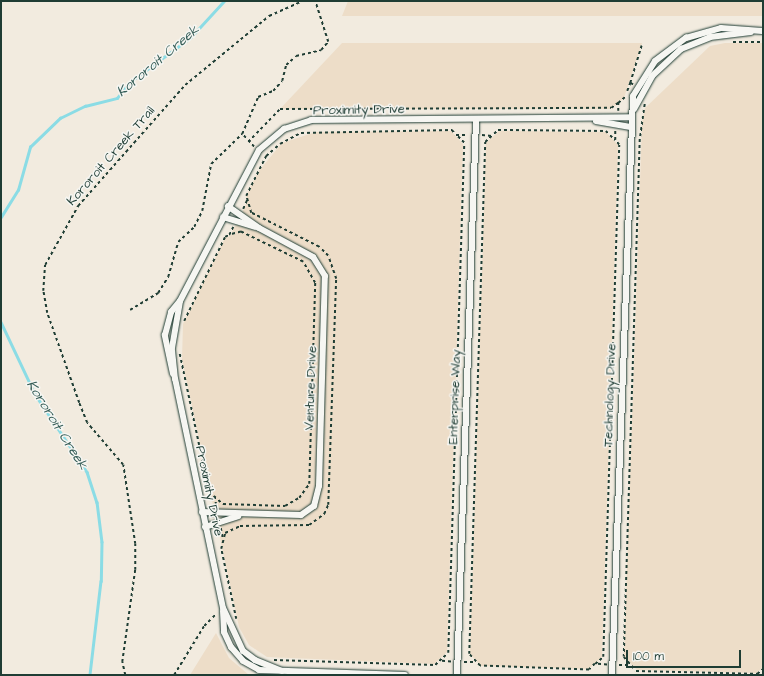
<!DOCTYPE html>
<html>
<head>
<meta charset="utf-8">
<style>
  body { margin:0 }
  #map { position:relative; width:764px; height:676px; overflow:hidden; background:#f2ebdf; font-family:"Architects Daughter",sans-serif }
  div>[style] { position:absolute }
  [style*='--x'] { left:calc(var(--x)*1px); top:calc(var(--y)*1px); width:calc(var(--w)*1px); rotate:calc(var(--a)*1deg) }
  .built>* { inset:0; background:#edddc8 }
  .stream>* { height:2.5px; margin:-1.25px; padding:0 1.25px; transform-origin:1.25px; border-radius:1.25px; background:#8bdce5 }
  .path>* { height:1.5px; margin-top:-0.75px; transform-origin:0; background:repeating-linear-gradient(90deg,#1f3d34 0 3px,transparent 0 6px) }
  .roads { filter:drop-shadow(0 0 1px #1f3d34) drop-shadow(0 0 1px #1f3d34) }
  .street>* { height:6px; margin:-3px; padding:0 3px; transform-origin:3px; border-radius:3px; background:#f6f6f2 }
  span { translate:-50% -50%; white-space:nowrap; text-align:center; line-height:1.15; -webkit-text-stroke:3px #f6f6f2; paint-order:stroke }
  .street-label { font-size:13px; color:#1f3d34 }
  .water-label { font-size:14px; color:#355d57; font-style:italic }
  .frame { position:absolute; inset:0; border:2px solid #1f3d34; pointer-events:none }
  .scale { position:absolute; left:626px; top:650px; width:115px; height:18px; box-sizing:border-box; border:2px solid #1f3d34; border-top:0; padding-left:5px; font-size:12px; line-height:14px; white-space:nowrap; color:#1f3d34; -webkit-text-stroke:3px #f6f6f2; paint-order:stroke }
</style>
</head>
<body>
<div id="map">
  <div class="built">
    <i style="clip-path:polygon(348px 1px,763px 1px,763px 16px,342px 16px)"></i>
    <i style="clip-path:polygon(342px 43px,642px 43px,624px 98px,611px 109px,280px 109px)"></i>
    <i style="clip-path:polygon(725px 43px,763px 43px,763px 667px,757px 673px,637px 670px,624px 657px,642px 123px,645px 108px,710px 46px)"></i>
    <i style="clip-path:polygon(451px 131px,463px 144px,447px 652px,434px 664px,267px 657px,249px 645px,239px 627px,182px 359px,183px 324px,225px 238px,230px 236px,248px 201px,246px 196px,258px 172px,282px 143px,316px 132px)"></i>
    <i style="clip-path:polygon(499px 131px,606px 132px,618px 145px,602px 657px,589px 669px,481px 666px,470px 654px,486px 143px)"></i>
    <i style="clip-path:polygon(216px 633px,229px 658px,249px 675px,190px 675px)"></i>
  </div>
  <div class="stream">
    <i style="--x:1;--y:217;--w:32;--a:-58"></i>
    <i style="--x:18;--y:190;--w:45;--a:-74.4"></i>
    <i style="--x:30;--y:147;--w:42;--a:-44"></i>
    <i style="--x:60;--y:118;--w:28;--a:-26"></i>
    <i style="--x:85;--y:106;--w:33;--a:-14"></i>
    <i style="--x:117;--y:98;--w:22;--a:-51"></i>
    <i style="--x:131;--y:81;--w:73;--a:-36.1"></i>
    <i style="--x:190;--y:38;--w:50;--a:-47.4"></i>
    <i style="--x:1;--y:322;--w:80;--a:64.7"></i>
    <i style="--x:35;--y:394;--w:94;--a:56.3"></i>
    <i style="--x:87;--y:472;--w:32;--a:72"></i>
    <i style="--x:97;--y:502;--w:40;--a:82.9"></i>
    <i style="--x:102;--y:542;--w:39;--a:91"></i>
    <i style="--x:101;--y:581;--w:95;--a:96.7"></i>
  </div>
  <div class="path">
    <i style="--x:733;--y:42;--w:30;--a:0"></i>
    <i style="--x:633;--y:85;--w:4;--a:-146"></i>
    <i style="--x:630;--y:83;--w:39;--a:-73"></i>
    <i style="--x:627;--y:91;--w:9;--a:-69"></i>
    <i style="--x:645;--y:104;--w:35;--a:98"></i>
    <i style="--x:640;--y:139;--w:518;--a:91.77"></i>
    <i style="--x:624;--y:657;--w:18;--a:49"></i>
    <i style="--x:636;--y:671;--w:127;--a:1.4"></i>
    <i style="--x:618;--y:111;--w:8;--a:-90"></i>
    <i style="--x:618;--y:103;--w:11;--a:-41"></i>
    <i style="--x:482;--y:135;--w:10;--a:6"></i>
    <i style="--x:248;--y:142;--w:46;--a:-45.9"></i>
    <i style="--x:280;--y:109;--w:331;--a:-0.2"></i>
    <i style="--x:611;--y:108;--w:9;--a:-36"></i>
    <i style="--x:254;--y:147;--w:18;--a:-133"></i>
    <i style="--x:242;--y:134;--w:40;--a:-66.6"></i>
    <i style="--x:258;--y:97;--w:16;--a:-22"></i>
    <i style="--x:273;--y:91;--w:13;--a:-48"></i>
    <i style="--x:282;--y:81;--w:16;--a:-76"></i>
    <i style="--x:286;--y:65;--w:13;--a:-42"></i>
    <i style="--x:296;--y:56;--w:26;--a:-13"></i>
    <i style="--x:321;--y:50;--w:11;--a:-49"></i>
    <i style="--x:328;--y:42;--w:43;--a:-107.6"></i>
    <i style="--x:243;--y:209;--w:10;--a:-66"></i>
    <i style="--x:130;--y:310;--w:33;--a:-31"></i>
    <i style="--x:158;--y:293;--w:19;--a:-58"></i>
    <i style="--x:168;--y:277;--w:36;--a:-74"></i>
    <i style="--x:178;--y:242;--w:22;--a:-43"></i>
    <i style="--x:194;--y:227;--w:18;--a:-63"></i>
    <i style="--x:202;--y:211;--w:48;--a:-79.2"></i>
    <i style="--x:211;--y:164;--w:43;--a:-44.1"></i>
    <i style="--x:184;--y:321;--w:93;--a:-64"></i>
    <i style="--x:225;--y:237;--w:4;--a:-27"></i>
    <i style="--x:180;--y:354;--w:140;--a:78"></i>
    <i style="--x:209;--y:491;--w:6;--a:45"></i>
    <i style="--x:216;--y:505;--w:9;--a:-103"></i>
    <i style="--x:214;--y:496;--w:12;--a:42"></i>
    <i style="--x:223;--y:504;--w:62;--a:1.8"></i>
    <i style="--x:285;--y:506;--w:16;--a:-30"></i>
    <i style="--x:299;--y:498;--w:17;--a:-54"></i>
    <i style="--x:309;--y:484;--w:201;--a:-88.3"></i>
    <i style="--x:315;--y:283;--w:24;--a:-120"></i>
    <i style="--x:303;--y:262;--w:69;--a:-154.2"></i>
    <i style="--x:241;--y:232;--w:12;--a:166"></i>
    <i style="--x:229;--y:235;--w:9;--a:-63"></i>
    <i style="--x:221;--y:528;--w:10;--a:79"></i>
    <i style="--x:236;--y:619;--w:72;--a:-102.1"></i>
    <i style="--x:221;--y:549;--w:16;--a:-76"></i>
    <i style="--x:225;--y:533;--w:17;--a:-25"></i>
    <i style="--x:240;--y:526;--w:69;--a:-0.8"></i>
    <i style="--x:309;--y:525;--w:19;--a:-36"></i>
    <i style="--x:324;--y:514;--w:10;--a:-66"></i>
    <i style="--x:328;--y:505;--w:226;--a:-88"></i>
    <i style="--x:336;--y:279;--w:24;--a:-109"></i>
    <i style="--x:328;--y:256;--w:13;--a:-135"></i>
    <i style="--x:319;--y:247;--w:76;--a:-153.4"></i>
    <i style="--x:251;--y:213;--w:18;--a:-106"></i>
    <i style="--x:246;--y:196;--w:45;--a:-63.4"></i>
    <i style="--x:266;--y:156;--w:18;--a:-41"></i>
    <i style="--x:280;--y:144;--w:24;--a:-28"></i>
    <i style="--x:301;--y:133;--w:151;--a:-1.1"></i>
    <i style="--x:452;--y:130;--w:6;--a:51"></i>
    <i style="--x:274;--y:660;--w:161;--a:1.8"></i>
    <i style="--x:435;--y:665;--w:6;--a:-45"></i>
    <i style="--x:451;--y:662;--w:12;--a:-175"></i>
    <i style="--x:439;--y:661;--w:12;--a:-42"></i>
    <i style="--x:448;--y:653;--w:510;--a:-88.2"></i>
    <i style="--x:464;--y:143;--w:11;--a:-135"></i>
    <i style="--x:456;--y:135;--w:12;--a:0"></i>
    <i style="--x:464;--y:662;--w:12;--a:0"></i>
    <i style="--x:595;--y:664;--w:8;--a:135"></i>
    <i style="--x:589;--y:670;--w:109;--a:-177.9"></i>
    <i style="--x:480;--y:666;--w:16;--a:-133"></i>
    <i style="--x:469;--y:654;--w:512;--a:-88.21"></i>
    <i style="--x:485;--y:142;--w:18;--a:-43"></i>
    <i style="--x:498;--y:130;--w:108;--a:0.5"></i>
    <i style="--x:606;--y:131;--w:13;--a:45"></i>
    <i style="--x:607;--y:665;--w:12;--a:-175"></i>
    <i style="--x:595;--y:664;--w:11;--a:-41"></i>
    <i style="--x:603;--y:657;--w:512;--a:-88.21"></i>
    <i style="--x:619;--y:145;--w:6;--a:-129"></i>
    <i style="--x:615;--y:140;--w:9;--a:-90"></i>
    <i style="--x:619;--y:665;--w:12;--a:0"></i>
    <i style="--x:757;--y:674;--w:8;--a:-40"></i>
    <i style="--x:125;--y:675;--w:13;--a:-103"></i>
    <i style="--x:122;--y:662;--w:93;--a:-82"></i>
    <i style="--x:135;--y:570;--w:26;--a:-90"></i>
    <i style="--x:135;--y:544;--w:80;--a:-98.6"></i>
    <i style="--x:123;--y:465;--w:55;--a:-130.6"></i>
    <i style="--x:87;--y:423;--w:22;--a:-112"></i>
    <i style="--x:79;--y:403;--w:96;--a:-109.6"></i>
    <i style="--x:47;--y:313;--w:22;--a:-100"></i>
    <i style="--x:43;--y:291;--w:26;--a:-86"></i>
    <i style="--x:45;--y:265;--w:68;--a:-60.8"></i>
    <i style="--x:78;--y:206;--w:162;--a:-48.5"></i>
    <i style="--x:185;--y:85;--w:109;--a:-39.4"></i>
    <i style="--x:269;--y:16;--w:37;--a:-24"></i>
    <i style="--x:174;--y:675;--w:57;--a:-58.5"></i>
    <i style="--x:204;--y:626;--w:17;--a:-45"></i>
  </div>
  <div class="roads">
    <div class="street">
      <i style="--x:634;--y:109;--w:38;--a:-61"></i>
      <i style="--x:652;--y:76;--w:40;--a:-43"></i>
      <i style="--x:681;--y:49;--w:31;--a:-22"></i>
      <i style="--x:710;--y:37;--w:41;--a:-7"></i>
      <i style="--x:596;--y:121;--w:35;--a:10"></i>
      <i style="--x:223;--y:217;--w:34;--a:17"></i>
      <i style="--x:173;--y:374;--w:40;--a:-102"></i>
      <i style="--x:165;--y:335;--w:24;--a:-75"></i>
      <i style="--x:171;--y:312;--w:13;--a:-51"></i>
      <i style="--x:202;--y:512;--w:99;--a:1.7"></i>
      <i style="--x:301;--y:515;--w:16;--a:-35"></i>
      <i style="--x:314;--y:506;--w:21;--a:-76"></i>
      <i style="--x:319;--y:486;--w:210;--a:-88.4"></i>
      <i style="--x:325;--y:276;--w:22;--a:-122"></i>
      <i style="--x:313;--y:257;--w:61;--a:-151.8"></i>
      <i style="--x:259;--y:228;--w:38;--a:-145"></i>
      <i style="--x:205;--y:527;--w:35;--a:-18"></i>
      <i style="--x:223;--y:611;--w:21;--a:87"></i>
      <i style="--x:224;--y:632;--w:17;--a:65"></i>
      <i style="--x:231;--y:647;--w:18;--a:49"></i>
      <i style="--x:243;--y:661;--w:18;--a:29"></i>
      <i style="--x:259;--y:670;--w:146;--a:2"></i>
      <i style="--x:282;--y:671;--w:29;--a:-158"></i>
      <i style="--x:255;--y:660;--w:15;--a:-143"></i>
      <i style="--x:243;--y:651;--w:47;--a:-114.9"></i>
      <i style="--x:223;--y:608;--w:234;--a:-101.8"></i>
      <i style="--x:175;--y:379;--w:31;--a:-96"></i>
      <i style="--x:172;--y:348;--w:48;--a:-80.3"></i>
      <i style="--x:180;--y:301;--w:170;--a:-62.4"></i>
      <i style="--x:259;--y:150;--w:33;--a:-40"></i>
      <i style="--x:284;--y:129;--w:28;--a:-18"></i>
      <i style="--x:311;--y:120;--w:320;--a:-0.5"></i>
      <i style="--x:457;--y:675;--w:555;--a:-88.04"></i>
      <i style="--x:612;--y:675;--w:579;--a:-87.92"></i>
      <i style="--x:633;--y:96;--w:41;--a:-57.8"></i>
      <i style="--x:655;--y:61;--w:39;--a:-37"></i>
      <i style="--x:686;--y:38;--w:36;--a:-16"></i>
      <i style="--x:721;--y:28;--w:41;--a:4.2"></i>
    </div>
  </div>
  <div class="street-label">
    <span style="left:359px;top:110px;rotate:-1deg">Proximity Drive</span>
    <span style="left:111px;top:156px;rotate:-49deg">Kororoit Creek Trail</span>
    <span style="left:311px;top:388px;rotate:-88deg">Venture Drive</span>
    <span style="left:610px;top:395px;rotate:-88deg">Technology Drive</span>
    <span style="left:455px;top:397px;rotate:-88deg">Enterprise Way</span>
    <span style="left:209px;top:491px;rotate:78deg">Proximity Drive</span>
  </div>
  <div class="water-label">
    <span style="left:158px;top:61px;rotate:-40deg">Kororoit Creek</span>
    <span style="left:57px;top:425px;rotate:58deg">Kororoit Creek</span>
  </div>
  <div class="frame"></div>
  <div class="scale">100 m</div>
</div>
</body>
</html>
